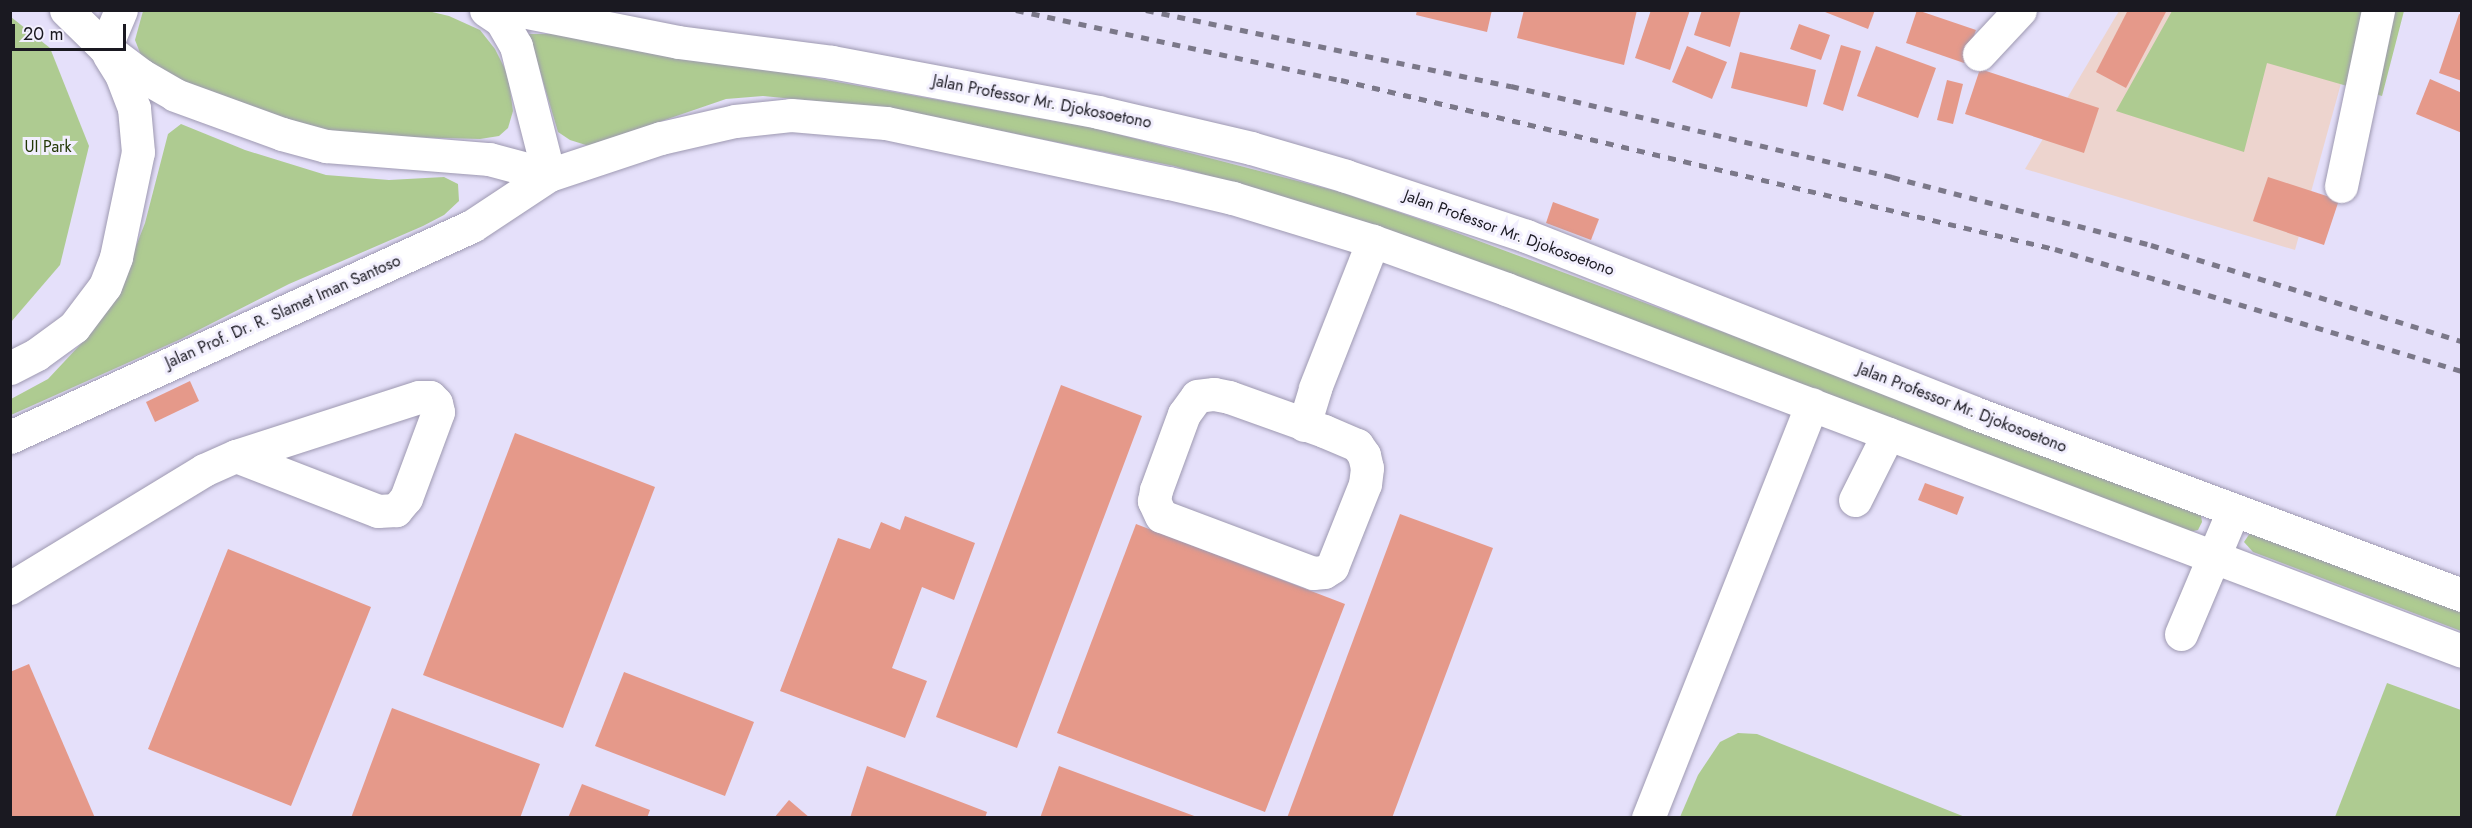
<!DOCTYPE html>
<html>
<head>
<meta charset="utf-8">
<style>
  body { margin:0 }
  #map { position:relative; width:2472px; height:828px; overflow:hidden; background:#e5e0fa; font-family:Jost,sans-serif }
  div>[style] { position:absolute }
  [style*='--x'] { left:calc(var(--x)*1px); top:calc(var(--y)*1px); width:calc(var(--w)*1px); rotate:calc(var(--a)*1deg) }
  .commercial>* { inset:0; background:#edd4ce }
  .green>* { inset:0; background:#aecb91 }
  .building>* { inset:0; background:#e5998a }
  .roads { filter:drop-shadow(0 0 2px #9e99b1) drop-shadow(0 0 2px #9e99b1) }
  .minor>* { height:33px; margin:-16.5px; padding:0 16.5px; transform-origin:16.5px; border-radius:16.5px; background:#fff }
  .rail>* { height:4.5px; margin-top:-2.25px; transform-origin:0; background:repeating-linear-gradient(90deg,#7b7889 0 8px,transparent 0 16px) }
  span { translate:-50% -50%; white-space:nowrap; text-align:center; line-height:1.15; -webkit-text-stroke:6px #f2effe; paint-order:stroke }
  .street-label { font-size:16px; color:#1a1921 }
  .park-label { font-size:16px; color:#223606 }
  .frame { position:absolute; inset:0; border:12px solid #1a1921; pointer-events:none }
  .scale { position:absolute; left:12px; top:24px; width:114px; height:27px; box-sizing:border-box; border:3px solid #1a1921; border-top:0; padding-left:8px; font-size:18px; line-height:21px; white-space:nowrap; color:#1a1921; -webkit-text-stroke:4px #f2effe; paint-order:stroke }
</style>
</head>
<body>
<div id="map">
  <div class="commercial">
    <i style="clip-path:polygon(2119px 11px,2361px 11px,2295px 250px,2025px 169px)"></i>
  </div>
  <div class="green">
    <i style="clip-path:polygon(143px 11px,428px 11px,449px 16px,480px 30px,495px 49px,508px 75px,513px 111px,508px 128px,499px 136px,480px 139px,369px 136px,330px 131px,290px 121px,161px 74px,142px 58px,135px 40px)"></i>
    <i style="clip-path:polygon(2172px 11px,2404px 11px,2382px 96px,2267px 63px,2244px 152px,2116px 111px)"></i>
    <i style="clip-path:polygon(11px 17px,50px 48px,89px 146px,60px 265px,11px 322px)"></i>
    <i style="clip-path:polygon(529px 34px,558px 34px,715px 60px,1094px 128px,1340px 192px,1436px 225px,2184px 504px,2201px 515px,2202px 522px,2198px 530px,2189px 532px,1427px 243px,1331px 211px,1174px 166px,888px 108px,763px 96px,726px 99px,589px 146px,570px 140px,558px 132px)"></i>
    <i style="clip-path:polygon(181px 124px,245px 150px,326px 175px,389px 180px,444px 177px,458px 184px,459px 201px,444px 215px,423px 226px,289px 284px,181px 339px,11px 415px,11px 399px,48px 379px,93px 331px,119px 290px,145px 223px,168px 134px)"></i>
    <i style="clip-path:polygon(2250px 533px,2461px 608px,2461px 631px,2253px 552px,2244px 542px)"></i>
    <i style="clip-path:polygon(2387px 683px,2461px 710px,2461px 817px,2335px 817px)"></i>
    <i style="clip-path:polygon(1738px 733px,1757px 734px,1965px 817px,1680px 817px,1698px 775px,1720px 742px)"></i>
  </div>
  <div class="building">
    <i style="clip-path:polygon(1417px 10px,1492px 10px,1487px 32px,1416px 15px)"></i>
    <i style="clip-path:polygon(1524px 10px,1637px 10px,1624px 65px,1517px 38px)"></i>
    <i style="clip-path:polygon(1651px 10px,1690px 10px,1670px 70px,1635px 58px)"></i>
    <i style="clip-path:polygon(1702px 10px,1741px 10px,1730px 47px,1694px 35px)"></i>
    <i style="clip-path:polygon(1820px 10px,1875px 10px,1868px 29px)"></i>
    <i style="clip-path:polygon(1917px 10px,1976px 30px,1964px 63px,1906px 43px)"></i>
    <i style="clip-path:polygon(2128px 10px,2167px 10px,2126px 88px,2096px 72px)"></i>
    <i style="clip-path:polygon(2459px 14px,2462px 15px,2462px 81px,2439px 73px)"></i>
    <i style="clip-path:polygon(1799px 24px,1830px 35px,1821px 60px,1790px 49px)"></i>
    <i style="clip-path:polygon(1841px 45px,1861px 51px,1843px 111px,1823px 104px)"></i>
    <i style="clip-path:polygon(1687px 46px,1727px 62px,1712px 99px,1672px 82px)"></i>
    <i style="clip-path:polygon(1876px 46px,1936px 68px,1918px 118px,1857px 96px)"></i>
    <i style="clip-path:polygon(1740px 52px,1816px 70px,1807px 107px,1731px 88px)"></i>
    <i style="clip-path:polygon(1980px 69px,2099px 108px,2084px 153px,1965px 114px)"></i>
    <i style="clip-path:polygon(2430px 79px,2462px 93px,2462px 133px,2416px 114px)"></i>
    <i style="clip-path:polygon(1947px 80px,1963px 84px,1953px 124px,1937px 120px)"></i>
    <i style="clip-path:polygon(2268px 177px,2339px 200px,2324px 245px,2253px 221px)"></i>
    <i style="clip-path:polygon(1553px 202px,1599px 219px,1591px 240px,1546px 223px)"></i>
    <i style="clip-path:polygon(190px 381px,199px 401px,155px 422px,146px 402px)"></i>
    <i style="clip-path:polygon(1061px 385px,1142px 416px,1017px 748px,936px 717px)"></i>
    <i style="clip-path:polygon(515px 433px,655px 487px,563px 728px,423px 675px)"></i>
    <i style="clip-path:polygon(1925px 483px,1964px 497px,1957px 515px,1918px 500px)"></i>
    <i style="clip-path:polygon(1400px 514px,1493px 548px,1392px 818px,1287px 818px)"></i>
    <i style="clip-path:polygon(905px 516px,975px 543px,954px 600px,922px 587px,892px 668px,927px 681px,905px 738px,780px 691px,838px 538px,870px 549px,881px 522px,900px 530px)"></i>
    <i style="clip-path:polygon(1136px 524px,1345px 604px,1265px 812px,1057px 733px)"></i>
    <i style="clip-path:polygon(228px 549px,371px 607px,291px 806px,148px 749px)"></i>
    <i style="clip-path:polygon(29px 664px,95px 818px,10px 818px,10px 672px)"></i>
    <i style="clip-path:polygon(624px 672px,754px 722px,725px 796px,595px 746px)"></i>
    <i style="clip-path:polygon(392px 708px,540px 764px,520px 818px,351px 818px)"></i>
    <i style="clip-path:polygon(867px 766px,987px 812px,985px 818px,850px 818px)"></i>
    <i style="clip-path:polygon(1059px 766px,1197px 817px,1197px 818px,1040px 818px)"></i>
    <i style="clip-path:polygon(582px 784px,650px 810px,647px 818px,568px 818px)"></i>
    <i style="clip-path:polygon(789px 800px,810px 818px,774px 818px)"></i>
  </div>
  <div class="roads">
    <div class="minor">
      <i style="--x:66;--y:10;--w:54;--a:44.3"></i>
      <i style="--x:105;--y:48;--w:45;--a:36.9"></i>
      <i style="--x:141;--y:75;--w:39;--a:30"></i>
      <i style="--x:175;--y:95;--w:114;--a:20"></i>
      <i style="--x:282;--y:134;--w:46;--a:15.3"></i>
      <i style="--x:326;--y:146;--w:164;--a:4.6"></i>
      <i style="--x:489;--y:159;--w:62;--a:14.9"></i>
      <i style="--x:486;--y:10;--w:18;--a:34"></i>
      <i style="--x:501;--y:20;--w:30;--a:60"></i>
      <i style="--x:516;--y:46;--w:133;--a:75.7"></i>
      <i style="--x:517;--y:10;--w:164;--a:11.2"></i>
      <i style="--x:678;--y:42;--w:155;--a:7.4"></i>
      <i style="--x:832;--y:62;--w:271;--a:10.6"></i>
      <i style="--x:1098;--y:112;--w:157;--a:13.2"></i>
      <i style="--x:1251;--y:148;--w:99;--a:16.4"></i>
      <i style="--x:1346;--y:176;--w:190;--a:18.4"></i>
      <i style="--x:1526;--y:236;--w:479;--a:21.5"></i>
      <i style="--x:1972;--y:412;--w:523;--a:20.48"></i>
      <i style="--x:105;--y:48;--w:41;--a:-67.2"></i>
      <i style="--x:1979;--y:54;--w:60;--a:-47"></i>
      <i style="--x:2341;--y:186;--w:180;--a:-78.1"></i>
      <i style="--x:10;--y:368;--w:30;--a:-27"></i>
      <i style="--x:37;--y:354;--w:46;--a:-36.1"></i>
      <i style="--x:74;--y:327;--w:51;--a:-52.9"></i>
      <i style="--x:105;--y:286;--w:31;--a:-69"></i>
      <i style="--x:116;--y:257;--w:107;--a:-78.2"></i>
      <i style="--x:138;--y:152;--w:44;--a:-95.2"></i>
      <i style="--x:134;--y:108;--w:34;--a:-111"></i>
      <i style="--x:122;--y:76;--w:25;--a:-122"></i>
      <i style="--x:1214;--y:394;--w:15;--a:11"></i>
      <i style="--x:1229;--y:397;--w:101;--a:19.7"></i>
      <i style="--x:1324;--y:431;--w:36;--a:23"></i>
      <i style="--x:1357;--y:445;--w:12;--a:55"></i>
      <i style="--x:1364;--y:455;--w:13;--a:77"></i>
      <i style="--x:1367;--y:468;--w:16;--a:97"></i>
      <i style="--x:1365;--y:484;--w:89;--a:111.7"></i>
      <i style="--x:1332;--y:567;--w:9;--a:148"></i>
      <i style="--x:1324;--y:572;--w:11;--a:175"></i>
      <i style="--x:1313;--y:573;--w:162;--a:-159.4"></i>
      <i style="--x:1161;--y:516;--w:17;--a:-115"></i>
      <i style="--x:1154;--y:501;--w:11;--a:-80"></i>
      <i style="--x:1156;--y:490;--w:81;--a:-69.8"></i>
      <i style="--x:1184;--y:414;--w:22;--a:-54"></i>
      <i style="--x:1197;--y:396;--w:17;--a:-7"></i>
      <i style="--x:1304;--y:425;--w:39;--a:-73"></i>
      <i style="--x:1315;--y:388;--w:158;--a:-68.5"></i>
      <i style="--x:10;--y:437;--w:508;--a:-24.55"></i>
      <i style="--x:472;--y:226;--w:92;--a:-33.5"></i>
      <i style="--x:549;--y:175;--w:118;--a:-18.3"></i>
      <i style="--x:661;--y:138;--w:76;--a:-12.9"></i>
      <i style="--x:735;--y:121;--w:56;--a:-6.1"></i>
      <i style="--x:791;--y:115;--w:95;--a:4.8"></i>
      <i style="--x:886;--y:123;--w:289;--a:12"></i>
      <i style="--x:1169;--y:183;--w:66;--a:13.2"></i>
      <i style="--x:1233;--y:198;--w:146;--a:17.1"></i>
      <i style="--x:1373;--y:241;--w:141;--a:19.8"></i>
      <i style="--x:1506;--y:289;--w:1022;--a:20.74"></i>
      <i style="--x:1855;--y:500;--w:74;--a:-63.4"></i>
      <i style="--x:10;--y:588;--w:227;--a:-31.3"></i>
      <i style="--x:204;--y:470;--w:35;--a:-24"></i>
      <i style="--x:236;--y:456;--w:192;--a:-17.9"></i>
      <i style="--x:419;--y:397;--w:11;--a:0"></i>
      <i style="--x:430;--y:397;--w:8;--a:45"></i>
      <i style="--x:436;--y:403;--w:9;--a:77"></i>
      <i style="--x:438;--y:412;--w:92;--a:110.4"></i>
      <i style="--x:406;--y:498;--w:16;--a:130"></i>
      <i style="--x:396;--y:510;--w:18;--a:177"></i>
      <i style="--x:378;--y:511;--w:152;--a:-158.8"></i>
      <i style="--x:2181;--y:634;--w:134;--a:-67.1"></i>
      <i style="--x:1648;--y:818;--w:445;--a:-68.4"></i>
    </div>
  </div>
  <div class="rail">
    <i style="--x:1016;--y:10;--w:332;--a:12.2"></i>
    <i style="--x:1341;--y:80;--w:734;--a:13.32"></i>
    <i style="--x:2055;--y:249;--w:425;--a:16.7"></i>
    <i style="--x:1146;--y:10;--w:373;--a:11.8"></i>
    <i style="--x:1511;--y:86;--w:392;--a:13.4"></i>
    <i style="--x:1892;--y:177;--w:268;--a:14.7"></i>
    <i style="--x:2151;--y:245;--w:325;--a:17.2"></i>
  </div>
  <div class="street-label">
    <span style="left:1042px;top:102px;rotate:11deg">Jalan Professor Mr. Djokosoetono</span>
    <span style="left:1509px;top:233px;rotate:20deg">Jalan Professor Mr. Djokosoetono</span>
    <span style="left:283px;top:312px;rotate:-24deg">Jalan Prof. Dr. R. Slamet Iman Santoso</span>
    <span style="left:1962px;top:408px;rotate:21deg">Jalan Professor Mr. Djokosoetono</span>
  </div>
  <div class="park-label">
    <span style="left:48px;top:147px">UI Park</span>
  </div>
  <div class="frame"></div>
  <div class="scale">20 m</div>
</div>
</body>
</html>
